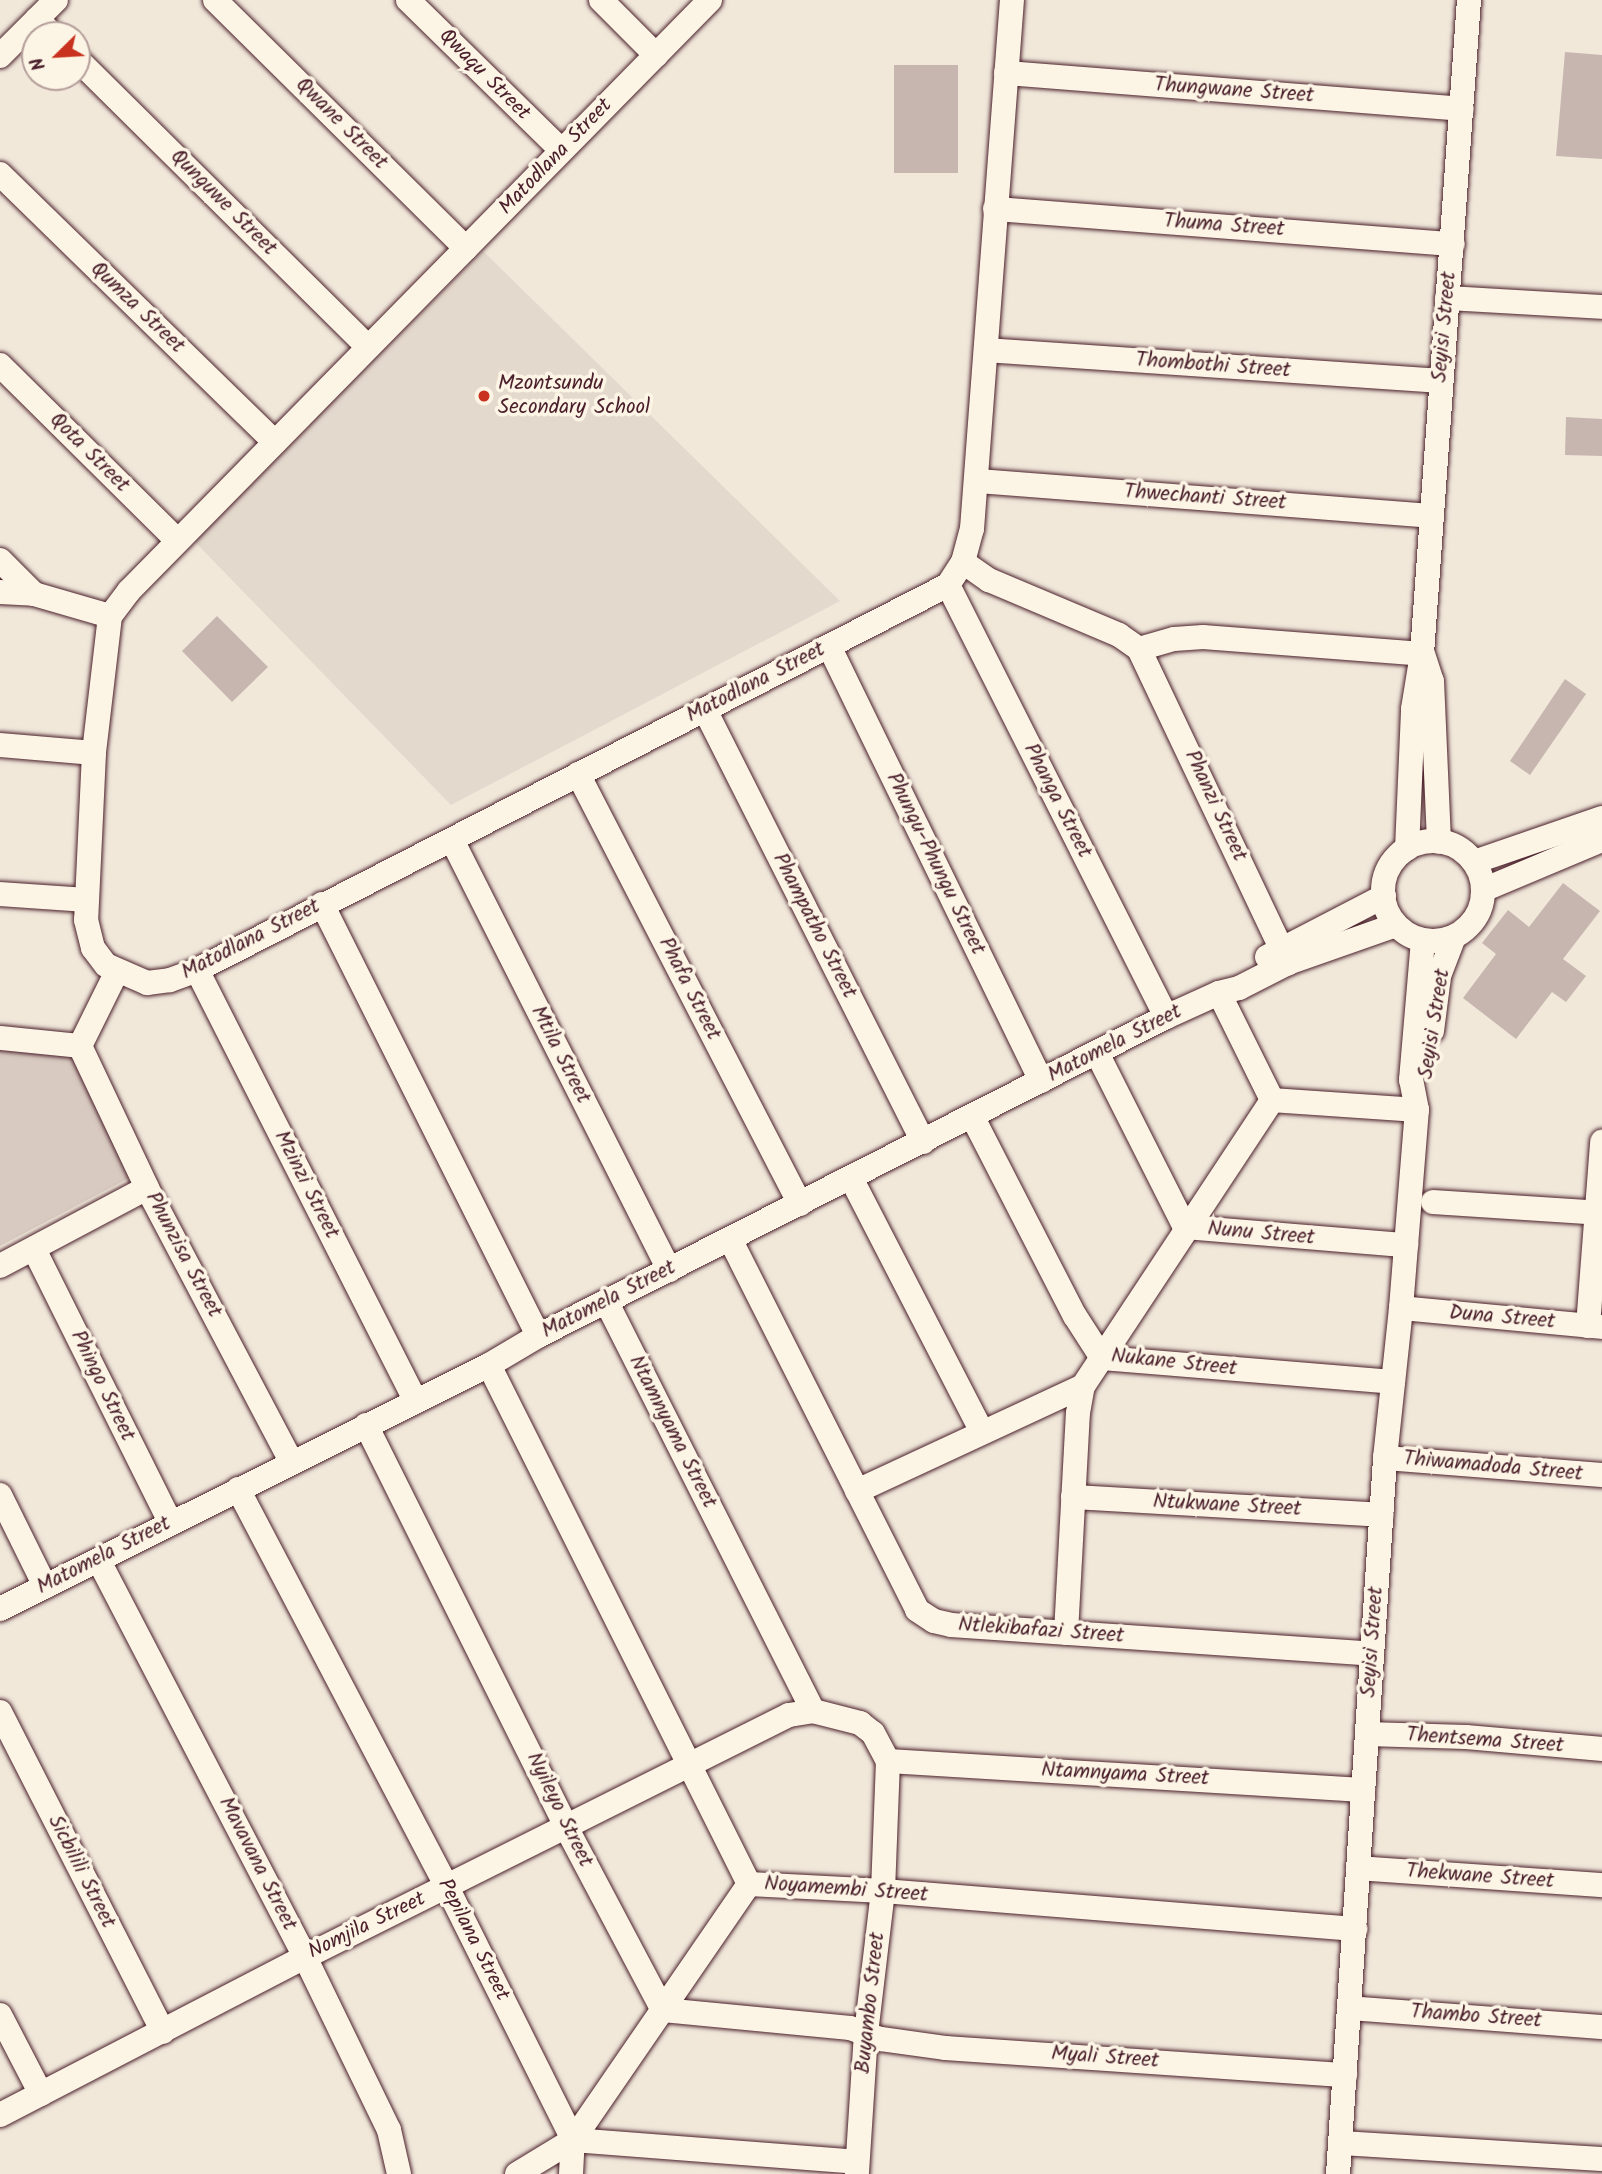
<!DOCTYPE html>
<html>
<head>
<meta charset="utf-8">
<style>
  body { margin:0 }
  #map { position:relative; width:1602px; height:2174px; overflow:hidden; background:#f1e8da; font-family:Kalam,sans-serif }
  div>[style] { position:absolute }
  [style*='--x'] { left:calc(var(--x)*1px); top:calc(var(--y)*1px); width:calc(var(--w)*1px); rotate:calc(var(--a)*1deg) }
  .built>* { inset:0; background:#e4d9cd }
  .green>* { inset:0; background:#d8cac0 }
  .building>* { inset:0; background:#c7b6af }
  .roads { filter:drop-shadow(0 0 2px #4a1f2b) drop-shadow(0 0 2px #4a1f2b) }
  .minor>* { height:24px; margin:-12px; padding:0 12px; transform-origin:12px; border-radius:12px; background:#fcf5e5 }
  .minor>.ring { margin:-12px; padding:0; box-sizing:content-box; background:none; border:24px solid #fcf5e5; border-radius:50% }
  .dots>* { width:19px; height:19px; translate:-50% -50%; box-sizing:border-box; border:4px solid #fcf5e5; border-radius:50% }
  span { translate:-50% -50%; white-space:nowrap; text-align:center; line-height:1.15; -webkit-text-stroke:7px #fcf5e5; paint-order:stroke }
  .street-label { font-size:21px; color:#4a1f2b }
  .poi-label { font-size:21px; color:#4a1f2b }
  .left { translate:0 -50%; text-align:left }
  .north { position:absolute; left:21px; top:21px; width:70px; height:70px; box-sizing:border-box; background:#fcf5e5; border:2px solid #b59f9b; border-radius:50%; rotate:246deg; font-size:19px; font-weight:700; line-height:28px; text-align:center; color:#4a1f2b }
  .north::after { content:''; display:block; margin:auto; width:24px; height:32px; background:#c8321e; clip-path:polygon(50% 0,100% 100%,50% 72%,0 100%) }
</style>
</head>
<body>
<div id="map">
  <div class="built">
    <i style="clip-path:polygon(483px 251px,840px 601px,451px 805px,193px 540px)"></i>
  </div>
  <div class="green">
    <i style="clip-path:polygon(0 1048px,74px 1055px,131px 1177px,0 1246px)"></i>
  </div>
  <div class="building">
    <i style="clip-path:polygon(1565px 52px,1602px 55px,1602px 159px,1556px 156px)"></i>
    <i style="clip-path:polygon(894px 65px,958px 65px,958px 173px,894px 173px)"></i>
    <i style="clip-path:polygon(1566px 417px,1602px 419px,1602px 456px,1565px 455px)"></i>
    <i style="clip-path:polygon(217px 616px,268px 667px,232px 702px,182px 651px)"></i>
    <i style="clip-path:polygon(1565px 679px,1586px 694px,1530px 775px,1510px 761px)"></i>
    <i style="clip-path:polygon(1563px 883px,1600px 911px,1563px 959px,1586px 976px,1566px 1002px,1552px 992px,1516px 1039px,1463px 998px,1496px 954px,1482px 943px,1508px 910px,1529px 927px)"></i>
  </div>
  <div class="roads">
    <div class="minor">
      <i style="--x:215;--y:0;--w:353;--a:44.7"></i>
      <i style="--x:408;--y:0;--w:214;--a:44.4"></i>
      <i style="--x:601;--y:0;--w:78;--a:45"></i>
      <i style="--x:710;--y:0;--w:829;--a:134.51"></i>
      <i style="--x:129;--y:591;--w:31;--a:127"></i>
      <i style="--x:110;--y:616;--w:138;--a:96.7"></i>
      <i style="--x:94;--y:753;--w:167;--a:92.7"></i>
      <i style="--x:86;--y:920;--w:29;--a:76"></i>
      <i style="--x:93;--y:948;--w:21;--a:53"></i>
      <i style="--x:106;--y:965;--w:45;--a:23.7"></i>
      <i style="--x:147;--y:983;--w:23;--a:-7"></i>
      <i style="--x:170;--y:980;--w:29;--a:-20"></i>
      <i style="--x:197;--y:970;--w:844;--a:-27.14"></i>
      <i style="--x:948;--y:585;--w:27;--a:-57"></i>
      <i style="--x:963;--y:562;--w:34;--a:-75"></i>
      <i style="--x:972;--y:529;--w:531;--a:-85.68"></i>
      <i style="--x:37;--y:19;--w:23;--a:45"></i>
      <i style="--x:0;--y:56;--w:79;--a:-45"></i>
      <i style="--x:77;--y:59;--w:409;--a:44.7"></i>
      <i style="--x:1006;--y:73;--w:457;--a:4.5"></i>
      <i style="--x:0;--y:174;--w:384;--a:44.3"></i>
      <i style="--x:995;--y:209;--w:459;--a:4.4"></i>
      <i style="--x:1447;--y:298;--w:155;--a:3.3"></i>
      <i style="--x:986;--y:350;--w:456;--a:3.9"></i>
      <i style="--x:0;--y:365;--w:250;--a:44.7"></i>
      <i style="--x:977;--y:481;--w:456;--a:4.4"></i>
      <i style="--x:0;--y:560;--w:48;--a:45"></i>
      <i style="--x:963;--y:562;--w:32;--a:35"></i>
      <i style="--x:989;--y:580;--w:141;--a:22.9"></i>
      <i style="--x:1119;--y:635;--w:24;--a:35"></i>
      <i style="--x:1139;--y:649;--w:348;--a:64.6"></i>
      <i style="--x:948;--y:585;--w:484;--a:63.2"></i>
      <i style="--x:0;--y:592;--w:34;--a:3"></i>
      <i style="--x:34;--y:594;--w:79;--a:16.1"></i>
      <i style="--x:829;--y:646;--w:484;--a:64"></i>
      <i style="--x:1139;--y:649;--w:36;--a:-16"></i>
      <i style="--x:1174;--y:639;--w:29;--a:-4"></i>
      <i style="--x:1203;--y:637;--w:220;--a:4.4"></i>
      <i style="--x:1423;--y:654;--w:28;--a:72"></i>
      <i style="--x:1432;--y:681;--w:161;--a:87.5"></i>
      <i style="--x:705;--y:710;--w:484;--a:63.2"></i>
      <i style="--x:0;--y:745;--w:94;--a:4.9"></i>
      <i style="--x:578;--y:774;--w:484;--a:62.7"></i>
      <i style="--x:452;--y:840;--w:482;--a:63.2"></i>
      <i class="ring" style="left:1383px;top:841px;width:76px;height:76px"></i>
      <i style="--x:1407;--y:849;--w:140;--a:-87.5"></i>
      <i style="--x:1413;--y:709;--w:56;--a:-80.7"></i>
      <i style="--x:1422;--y:654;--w:656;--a:-85.89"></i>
      <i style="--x:1474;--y:862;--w:135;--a:-19"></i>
      <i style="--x:1483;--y:890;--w:129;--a:-22.8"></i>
      <i style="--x:0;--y:894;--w:86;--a:4"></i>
      <i style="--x:322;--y:904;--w:483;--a:63.4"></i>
      <i style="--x:1267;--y:957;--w:132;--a:-27.5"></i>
      <i style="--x:197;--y:970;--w:482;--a:63.1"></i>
      <i style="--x:1219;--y:993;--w:119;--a:63.6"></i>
      <i style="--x:1432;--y:1031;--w:55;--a:-82.7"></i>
      <i style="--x:1439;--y:976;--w:42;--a:-69"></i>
      <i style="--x:0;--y:1038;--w:80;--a:5.7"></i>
      <i style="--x:80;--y:1046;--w:157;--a:64.7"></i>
      <i style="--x:147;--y:1188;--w:309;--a:62.2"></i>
      <i style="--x:80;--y:1046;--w:84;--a:-63.7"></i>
      <i style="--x:1097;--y:1053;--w:195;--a:63.2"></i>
      <i style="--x:1185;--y:1227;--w:222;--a:4.7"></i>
      <i style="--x:1272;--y:1100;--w:145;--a:3.9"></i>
      <i style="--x:972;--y:1116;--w:225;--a:62.8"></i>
      <i style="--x:1075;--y:1316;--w:50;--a:57.3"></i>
      <i style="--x:1102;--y:1358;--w:292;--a:4.7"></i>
      <i style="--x:851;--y:1178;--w:286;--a:62.7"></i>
      <i style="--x:1433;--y:1202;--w:169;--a:3.7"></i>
      <i style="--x:730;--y:1239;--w:415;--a:63.2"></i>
      <i style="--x:917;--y:1610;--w:20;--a:33"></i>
      <i style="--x:934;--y:1621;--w:18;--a:13"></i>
      <i style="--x:952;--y:1625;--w:421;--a:3.9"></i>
      <i style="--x:34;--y:1249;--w:305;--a:63.5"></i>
      <i style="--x:0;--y:1266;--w:166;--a:-28"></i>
      <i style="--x:607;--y:1303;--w:457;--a:63.2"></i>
      <i style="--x:1401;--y:1308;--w:202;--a:5.4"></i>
      <i style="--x:1588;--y:1326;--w:185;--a:-85.6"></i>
      <i style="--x:489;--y:1365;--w:580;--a:63.39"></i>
      <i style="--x:366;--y:1425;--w:449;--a:63.5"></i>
      <i style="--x:566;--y:1827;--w:207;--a:62.1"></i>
      <i style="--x:663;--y:2010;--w:188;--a:5.5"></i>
      <i style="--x:850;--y:2028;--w:33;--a:20"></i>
      <i style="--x:881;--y:2039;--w:66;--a:7.9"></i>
      <i style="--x:946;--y:2048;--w:400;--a:3.9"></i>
      <i style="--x:1385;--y:1458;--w:218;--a:4.5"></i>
      <i style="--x:238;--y:1489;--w:450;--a:62.3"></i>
      <i style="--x:447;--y:1887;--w:283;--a:63.5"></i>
      <i style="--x:573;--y:2140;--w:284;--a:4.4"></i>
      <i style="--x:857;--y:1491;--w:249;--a:-24.9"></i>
      <i style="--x:0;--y:1495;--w:102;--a:63.7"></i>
      <i style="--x:1073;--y:1497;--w:309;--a:3.3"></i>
      <i style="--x:99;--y:1561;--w:446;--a:62.5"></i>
      <i style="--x:305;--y:1957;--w:192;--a:64.1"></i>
      <i style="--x:389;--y:2130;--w:45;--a:77.2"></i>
      <i style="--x:0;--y:1609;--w:546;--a:-26.52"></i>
      <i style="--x:489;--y:1365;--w:57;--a:-30.6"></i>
      <i style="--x:538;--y:1336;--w:704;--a:-26.93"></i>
      <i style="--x:1166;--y:1017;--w:58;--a:-24.4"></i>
      <i style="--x:1219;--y:993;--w:21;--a:-14"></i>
      <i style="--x:1239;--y:988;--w:55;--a:-27"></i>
      <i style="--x:1288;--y:963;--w:114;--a:-19.4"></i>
      <i style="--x:1066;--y:1633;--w:220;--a:-86.9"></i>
      <i style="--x:1078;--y:1413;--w:27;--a:-80"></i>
      <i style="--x:1083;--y:1386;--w:343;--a:-56.5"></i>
      <i style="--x:0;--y:1712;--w:359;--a:63"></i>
      <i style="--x:1367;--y:1734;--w:99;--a:1.7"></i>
      <i style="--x:1466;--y:1737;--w:137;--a:5"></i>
      <i style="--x:888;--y:1761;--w:476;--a:3.5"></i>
      <i style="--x:1358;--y:1868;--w:245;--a:4"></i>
      <i style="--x:749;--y:1884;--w:134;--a:3"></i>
      <i style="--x:883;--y:1891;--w:474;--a:4.6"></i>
      <i style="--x:1349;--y:2008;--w:254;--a:4.3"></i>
      <i style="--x:0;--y:2015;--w:89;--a:62.6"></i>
      <i style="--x:0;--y:2115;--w:343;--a:-27.4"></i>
      <i style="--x:305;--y:1957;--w:541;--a:-26.57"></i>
      <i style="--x:789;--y:1715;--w:24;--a:-9"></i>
      <i style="--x:813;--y:1711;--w:49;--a:14.3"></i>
      <i style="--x:860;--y:1723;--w:16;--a:38"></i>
      <i style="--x:873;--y:1733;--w:32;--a:62"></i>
      <i style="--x:888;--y:1761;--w:130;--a:92.2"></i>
      <i style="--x:883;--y:1891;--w:143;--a:96.8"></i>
      <i style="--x:866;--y:2033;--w:141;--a:93.7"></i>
      <i style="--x:1341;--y:2143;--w:261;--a:3.5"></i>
      <i style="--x:517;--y:2174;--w:66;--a:-31.3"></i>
      <i style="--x:573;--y:2140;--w:311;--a:-55.5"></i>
      <i style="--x:571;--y:2174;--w:34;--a:-87"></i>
      <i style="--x:1338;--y:2174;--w:718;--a:-86.24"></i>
      <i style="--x:1385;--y:1458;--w:151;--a:-83.9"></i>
      <i style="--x:1401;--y:1308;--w:199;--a:-85.4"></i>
      <i style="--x:1417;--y:1110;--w:31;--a:-101"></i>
      <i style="--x:1411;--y:1080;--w:140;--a:-85.1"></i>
    </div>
  </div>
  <div class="dots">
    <i style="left:484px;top:396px;background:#c8321e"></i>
  </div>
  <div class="street-label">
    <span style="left:484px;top:75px;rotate:45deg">Qwaqu Street</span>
    <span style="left:1234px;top:91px;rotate:4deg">Thungwane Street</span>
    <span style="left:341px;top:124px;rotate:45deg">Qwane Street</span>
    <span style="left:556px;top:157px;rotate:-46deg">Matodlana Street</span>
    <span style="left:223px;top:203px;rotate:45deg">Qunguwe Street</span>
    <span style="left:1224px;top:226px;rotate:4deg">Thuma Street</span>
    <span style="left:137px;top:308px;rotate:44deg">Qumza Street</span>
    <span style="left:1445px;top:327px;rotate:-85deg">Seyisi Street</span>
    <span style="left:1213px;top:366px;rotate:4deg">Thombothi Street</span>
    <span style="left:89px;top:453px;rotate:45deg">Qota Street</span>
    <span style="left:1205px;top:498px;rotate:4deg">Thwechanti Street</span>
    <span style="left:756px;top:683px;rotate:-27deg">Matodlana Street</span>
    <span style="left:1057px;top:801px;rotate:63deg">Phanga Street</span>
    <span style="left:1215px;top:806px;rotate:65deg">Phanzi Street</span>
    <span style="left:935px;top:864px;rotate:64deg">Phungu-Phungu Street</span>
    <span style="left:814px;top:926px;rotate:63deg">Phampatho Street</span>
    <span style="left:251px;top:940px;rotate:-27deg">Matodlana Street</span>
    <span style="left:689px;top:989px;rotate:63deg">Phafa Street</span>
    <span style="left:1435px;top:1024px;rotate:-81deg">Seyisi Street</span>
    <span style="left:1115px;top:1044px;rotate:-27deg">Matomela Street</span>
    <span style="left:560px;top:1055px;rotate:63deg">Mtila Street</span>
    <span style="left:306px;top:1185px;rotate:63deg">Mzinzi Street</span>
    <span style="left:1261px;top:1234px;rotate:5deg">Nunu Street</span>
    <span style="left:183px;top:1255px;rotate:62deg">Phunzisa Street</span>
    <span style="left:609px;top:1300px;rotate:-27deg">Matomela Street</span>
    <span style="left:1502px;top:1318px;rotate:5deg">Duna Street</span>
    <span style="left:1174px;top:1363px;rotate:6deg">Nukane Street</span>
    <span style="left:102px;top:1386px;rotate:64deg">Phingo Street</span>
    <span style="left:672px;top:1432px;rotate:63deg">Ntamnyama Street</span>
    <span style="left:1493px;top:1467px;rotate:5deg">Thiwamadoda Street</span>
    <span style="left:1227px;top:1506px;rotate:3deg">Ntukwane Street</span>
    <span style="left:104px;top:1556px;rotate:-27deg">Matomela Street</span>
    <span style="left:1041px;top:1631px;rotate:4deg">Ntlekibafazi Street</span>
    <span style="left:1373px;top:1642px;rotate:-86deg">Seyisi Street</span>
    <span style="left:1485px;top:1741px;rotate:4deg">Thentsema Street</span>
    <span style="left:1125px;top:1775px;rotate:3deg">Ntamnyama Street</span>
    <span style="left:559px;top:1810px;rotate:64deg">Nyileyo Street</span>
    <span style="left:257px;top:1864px;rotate:63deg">Mavavana Street</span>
    <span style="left:81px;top:1872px;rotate:63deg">Sicbilili Street</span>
    <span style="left:1480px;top:1877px;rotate:4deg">Thekwane Street</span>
    <span style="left:846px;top:1890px;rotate:4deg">Noyamembi Street</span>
    <span style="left:367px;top:1926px;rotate:-26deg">Nomjila Street</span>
    <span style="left:473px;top:1940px;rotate:63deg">Pepilana Street</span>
    <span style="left:871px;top:2003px;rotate:-84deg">Buyambo Street</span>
    <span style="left:1476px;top:2017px;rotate:4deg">Thambo Street</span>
    <span style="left:1105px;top:2058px;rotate:4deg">Myali Street</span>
  </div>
  <div class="poi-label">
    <span class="left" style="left:498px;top:396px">Mzontsundu<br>Secondary School</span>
  </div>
  <div class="north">N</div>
</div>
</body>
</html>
